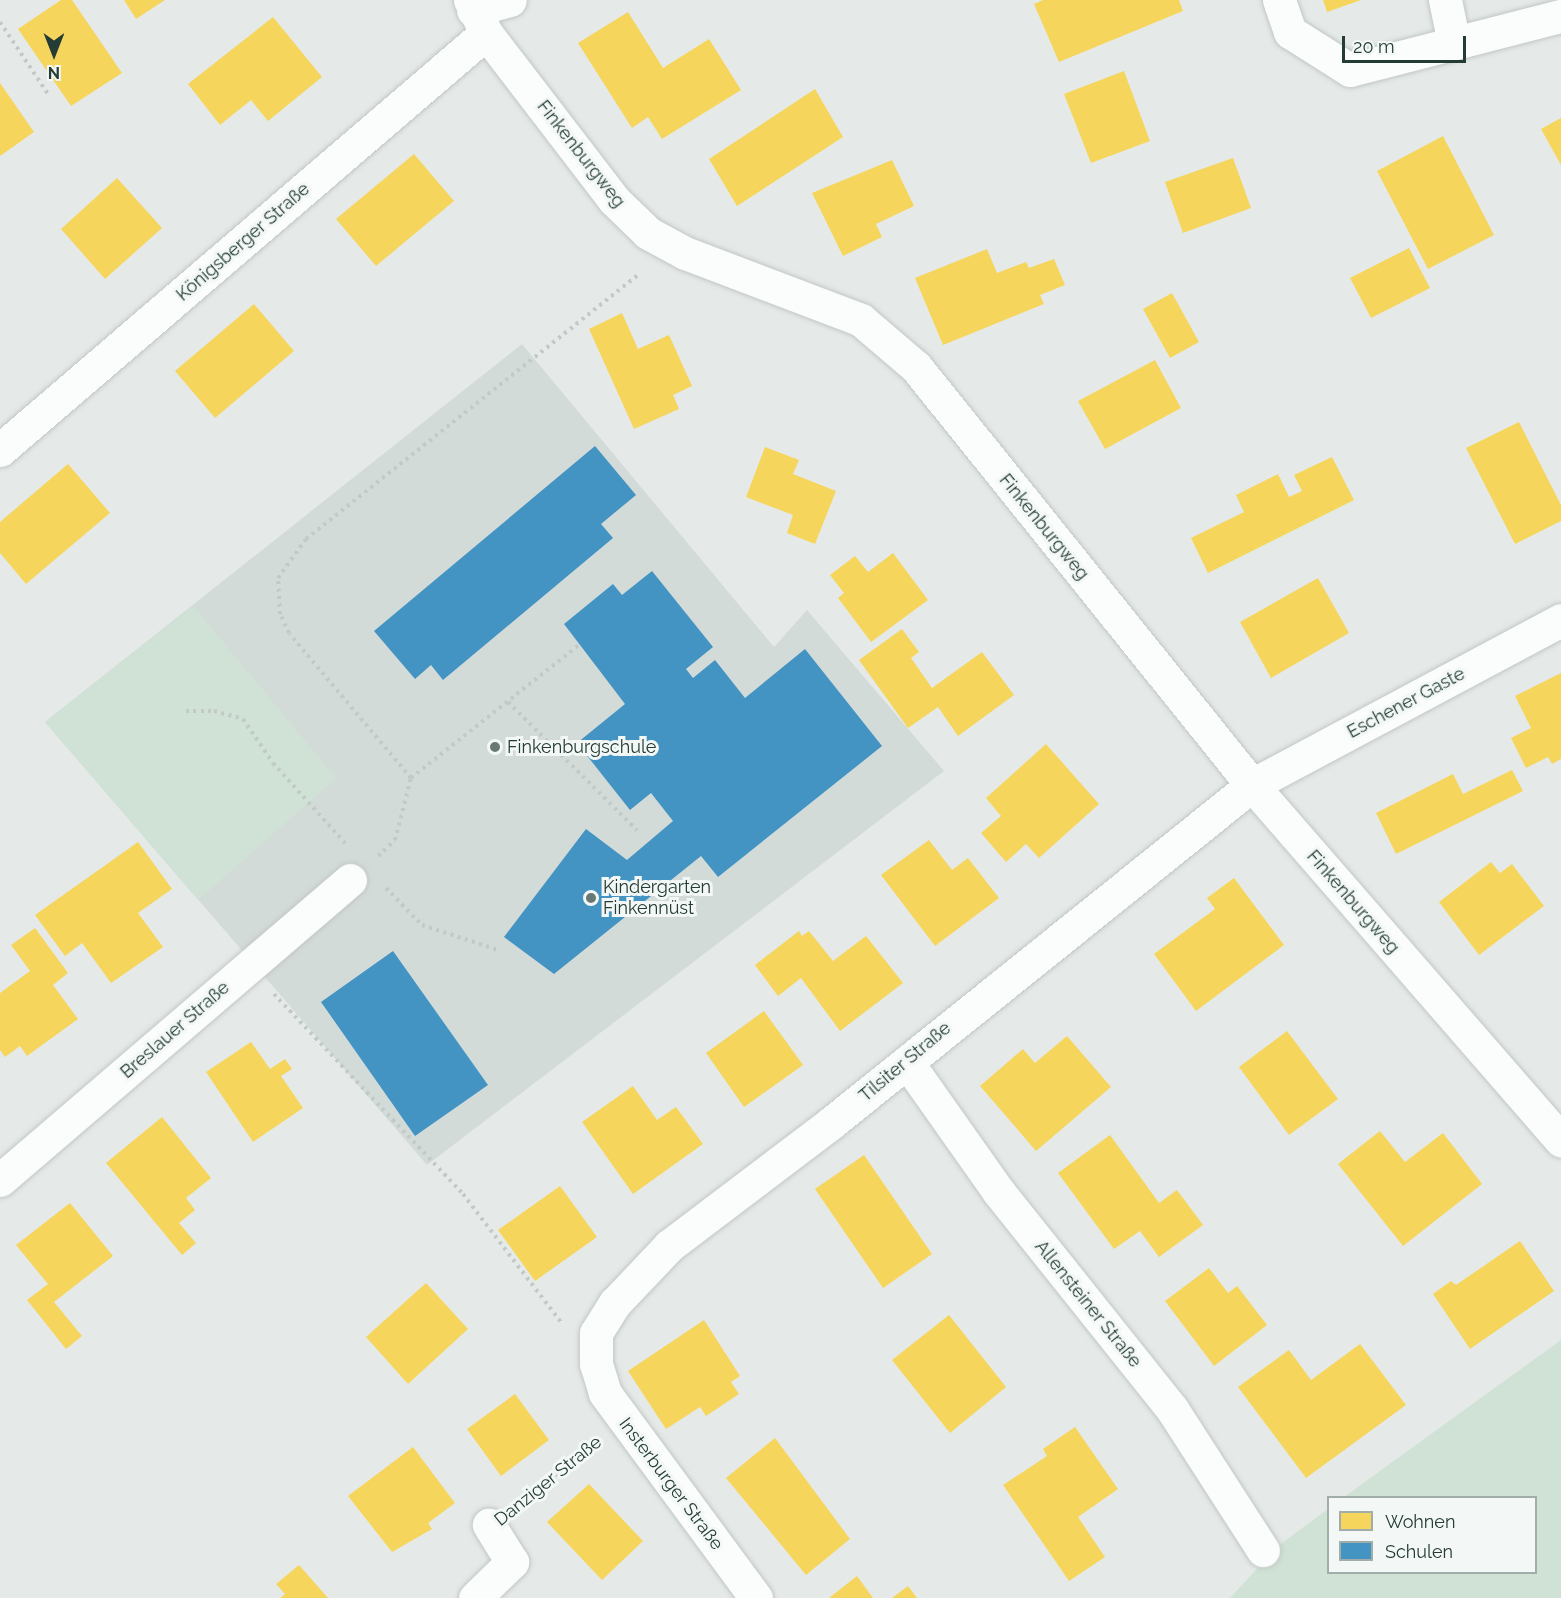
<!DOCTYPE html>
<html>
<head>
<meta charset="utf-8">
<style>
  body { margin:0 }
  #map { position:relative; width:1561px; height:1598px; overflow:hidden; background:#e5eae8; font-family:Raleway,sans-serif }
  div>[style] { position:absolute }
  [style*='--x'] { left:calc(var(--x)*1px); top:calc(var(--y)*1px); width:calc(var(--w)*1px); rotate:calc(var(--a)*1deg) }
  .built>* { inset:0; background:#d3dbd8 }
  .green>* { inset:0; background:#cfe2d5 }
  .homes>* { inset:0; background:#f6d55c }
  .schools>* { inset:0; background:#4393c3 }
  .path>* { height:4px; margin-top:-2px; transform-origin:0; background:repeating-linear-gradient(90deg,#c1cac6 0 3px,transparent 0 7.5px) }
  .roads { filter:drop-shadow(0 0 2px #c2c7c5) drop-shadow(0 0 2px #c2c7c5) }
  .minor>* { height:33px; margin:-16.5px; padding:0 16.5px; transform-origin:16.5px; border-radius:16.5px; background:#fbfcfc }
  .dots>* { width:16px; height:16px; translate:-50% -50%; box-sizing:border-box; border:3px solid #f3f8f6; border-radius:50% }
  span { translate:-50% -50%; white-space:nowrap; text-align:center; line-height:1.15; -webkit-text-stroke:6px #f3f8f6; paint-order:stroke }
  .street-label { font-size:18px; color:#243c35 }
  .poi-label { font-size:18px; color:#243c35 }
  .left { translate:0 -50%; text-align:left }
  .legend { position:absolute; left:1327px; top:1496px; width:210px; height:78px; box-sizing:border-box; background:#f3f8f6; border:2px solid #a0ada9; margin:0; padding:8px 10px; list-style:none; font-size:18px; color:#243c35 }
  .legend li { display:flex; align-items:center; gap:12px; height:30px }
  .legend b { width:30px; border:2px solid #a0ada9 }
  .north { position:absolute; left:24px; top:24px; width:60px; height:60px; -webkit-text-stroke:4px #f3f8f6; paint-order:stroke; rotate:180deg; font-size:16px; font-weight:700; line-height:24px; text-align:center; color:#243c35 }
  .north::after { content:''; display:block; margin:auto; width:21px; height:27px; background:#243c35; clip-path:polygon(50% 0,100% 100%,50% 72%,0 100%) }
  .scale { position:absolute; left:1342px; top:36px; width:124px; height:27px; box-sizing:border-box; border:3px solid #243c35; border-top:0; padding-left:8px; font-size:18px; line-height:21px; white-space:nowrap; color:#243c35; -webkit-text-stroke:4px #f3f8f6; paint-order:stroke }
</style>
</head>
<body>
<div id="map">
  <div class="built">
    <i style="clip-path:polygon(522px 344px,774px 647px,807px 610px,944px 771px,427px 1165px,45px 722px)"></i>
  </div>
  <div class="green">
    <i style="clip-path:polygon(193px 606px,336px 778px,198px 900px,45px 722px)"></i>
    <i style="clip-path:polygon(1561px 1340px,1561px 1598px,1230px 1598px,1278px 1546px,1328px 1509px,1328px 1572px,1536px 1572px,1536px 1498px,1344px 1497px)"></i>
  </div>
  <div class="homes">
    <i style="clip-path:polygon(61px 0,72px 0,122px 73px,71px 106px,18px 29px)"></i>
    <i style="clip-path:polygon(124px 0,165px 0,136px 19px)"></i>
    <i style="clip-path:polygon(1043px 0,1179px 0,1183px 11px,1059px 62px,1034px 4px)"></i>
    <i style="clip-path:polygon(1323px 0,1361px 0,1327px 12px)"></i>
    <i style="clip-path:polygon(628px 12px,663px 68px,709px 39px,741px 90px,662px 139px,648px 117px,632px 128px,578px 43px)"></i>
    <i style="clip-path:polygon(273px 17px,322px 77px,268px 121px,251px 100px,220px 125px,188px 84px)"></i>
    <i style="clip-path:polygon(1124px 71px,1150px 141px,1091px 163px,1064px 94px)"></i>
    <i style="clip-path:polygon(0 83px,34px 132px,0 156px)"></i>
    <i style="clip-path:polygon(815px 89px,843px 137px,737px 206px,709px 159px)"></i>
    <i style="clip-path:polygon(1561px 118px,1561px 165px,1541px 129px)"></i>
    <i style="clip-path:polygon(1443px 136px,1494px 235px,1428px 269px,1377px 171px)"></i>
    <i style="clip-path:polygon(414px 154px,454px 201px,376px 266px,336px 219px)"></i>
    <i style="clip-path:polygon(1233px 158px,1251px 208px,1183px 233px,1165px 182px)"></i>
    <i style="clip-path:polygon(892px 160px,914px 206px,876px 224px,882px 237px,843px 256px,812px 193px)"></i>
    <i style="clip-path:polygon(117px 178px,162px 228px,105px 279px,61px 229px)"></i>
    <i style="clip-path:polygon(1409px 248px,1430px 288px,1371px 318px,1350px 278px)"></i>
    <i style="clip-path:polygon(987px 249px,997px 273px,1026px 262px,1029px 268px,1054px 259px,1065px 285px,1040px 295px,1044px 304px,943px 345px,915px 278px)"></i>
    <i style="clip-path:polygon(1172px 293px,1199px 342px,1170px 358px,1143px 309px)"></i>
    <i style="clip-path:polygon(254px 304px,294px 351px,215px 418px,175px 371px)"></i>
    <i style="clip-path:polygon(622px 313px,638px 349px,669px 335px,692px 386px,673px 395px,679px 409px,634px 429px,589px 329px)"></i>
    <i style="clip-path:polygon(1155px 360px,1181px 408px,1105px 449px,1078px 401px)"></i>
    <i style="clip-path:polygon(1519px 422px,1561px 505px,1561px 521px,1515px 544px,1466px 448px)"></i>
    <i style="clip-path:polygon(765px 447px,799px 460px,793px 474px,836px 491px,815px 544px,787px 533px,793px 515px,746px 497px)"></i>
    <i style="clip-path:polygon(1332px 457px,1354px 500px,1208px 573px,1191px 538px,1244px 512px,1236px 495px,1278px 474px,1289px 497px,1302px 491px,1294px 475px)"></i>
    <i style="clip-path:polygon(68px 464px,110px 513px,26px 584px,0 553px,0 522px)"></i>
    <i style="clip-path:polygon(893px 553px,928px 600px,871px 642px,838px 598px,844px 593px,830px 575px,855px 556px,868px 572px)"></i>
    <i style="clip-path:polygon(1318px 578px,1349px 633px,1271px 678px,1240px 622px)"></i>
    <i style="clip-path:polygon(902px 629px,919px 652px,911px 658px,932px 688px,982px 652px,1014px 695px,958px 736px,938px 707px,908px 728px,859px 660px)"></i>
    <i style="clip-path:polygon(1561px 673px,1561px 759px,1552px 764px,1548px 757px,1526px 768px,1511px 738px,1531px 728px,1515px 696px)"></i>
    <i style="clip-path:polygon(1046px 744px,1099px 804px,1039px 858px,1026px 844px,1006px 862px,981px 833px,1001px 816px,986px 798px)"></i>
    <i style="clip-path:polygon(1512px 770px,1523px 791px,1396px 854px,1376px 813px,1453px 774px,1463px 794px)"></i>
    <i style="clip-path:polygon(929px 840px,952px 870px,968px 858px,999px 898px,935px 946px,881px 875px)"></i>
    <i style="clip-path:polygon(138px 842px,172px 889px,138px 913px,163px 947px,111px 983px,82px 943px,65px 956px,35px 915px)"></i>
    <i style="clip-path:polygon(1491px 862px,1500px 873px,1512px 864px,1544px 906px,1479px 955px,1439px 902px)"></i>
    <i style="clip-path:polygon(1234px 878px,1284px 945px,1196px 1011px,1154px 954px,1215px 909px,1207px 898px)"></i>
    <i style="clip-path:polygon(35px 928px,68px 973px,53px 985px,78px 1019px,27px 1056px,20px 1046px,5px 1057px,0 1050px,0 993px,30px 971px,11px 945px)"></i>
    <i style="clip-path:polygon(799px 931px,802px 936px,809px 931px,833px 961px,866px 936px,903px 983px,840px 1031px,801px 978px,778px 996px,755px 965px)"></i>
    <i style="clip-path:polygon(764px 1011px,803px 1065px,744px 1107px,706px 1053px)"></i>
    <i style="clip-path:polygon(1287px 1031px,1338px 1099px,1289px 1135px,1239px 1067px)"></i>
    <i style="clip-path:polygon(1067px 1036px,1111px 1087px,1036px 1151px,980px 1086px,1023px 1049px,1035px 1063px)"></i>
    <i style="clip-path:polygon(251px 1042px,270px 1069px,285px 1059px,292px 1069px,281px 1076px,303px 1108px,253px 1142px,206px 1072px)"></i>
    <i style="clip-path:polygon(633px 1086px,657px 1120px,676px 1107px,703px 1144px,633px 1194px,582px 1122px)"></i>
    <i style="clip-path:polygon(162px 1117px,211px 1178px,186px 1198px,195px 1210px,179px 1223px,196px 1243px,182px 1255px,106px 1163px)"></i>
    <i style="clip-path:polygon(1380px 1131px,1405px 1162px,1443px 1133px,1482px 1184px,1403px 1246px,1338px 1164px)"></i>
    <i style="clip-path:polygon(1110px 1135px,1159px 1203px,1177px 1190px,1203px 1225px,1159px 1257px,1140px 1231px,1114px 1249px,1058px 1173px)"></i>
    <i style="clip-path:polygon(864px 1155px,932px 1254px,883px 1288px,815px 1189px)"></i>
    <i style="clip-path:polygon(560px 1186px,597px 1237px,535px 1281px,498px 1230px)"></i>
    <i style="clip-path:polygon(70px 1203px,113px 1256px,54px 1302px,82px 1336px,66px 1349px,27px 1300px,48px 1284px,16px 1245px)"></i>
    <i style="clip-path:polygon(1520px 1241px,1554px 1291px,1470px 1349px,1433px 1294px,1451px 1281px,1456px 1285px)"></i>
    <i style="clip-path:polygon(1209px 1268px,1228px 1293px,1237px 1286px,1267px 1325px,1214px 1366px,1165px 1301px)"></i>
    <i style="clip-path:polygon(426px 1283px,468px 1329px,408px 1384px,366px 1337px)"></i>
    <i style="clip-path:polygon(949px 1315px,1006px 1387px,950px 1433px,892px 1360px)"></i>
    <i style="clip-path:polygon(704px 1320px,740px 1376px,731px 1382px,739px 1394px,706px 1416px,700px 1407px,666px 1429px,628px 1371px)"></i>
    <i style="clip-path:polygon(1360px 1344px,1406px 1405px,1306px 1478px,1238px 1387px,1289px 1350px,1311px 1380px)"></i>
    <i style="clip-path:polygon(515px 1394px,549px 1440px,501px 1476px,467px 1429px)"></i>
    <i style="clip-path:polygon(1075px 1427px,1118px 1489px,1078px 1517px,1105px 1557px,1069px 1581px,1003px 1485px,1047px 1456px,1043px 1449px)"></i>
    <i style="clip-path:polygon(775px 1438px,850px 1539px,806px 1575px,726px 1478px)"></i>
    <i style="clip-path:polygon(413px 1447px,455px 1503px,428px 1523px,432px 1529px,392px 1552px,348px 1496px)"></i>
    <i style="clip-path:polygon(589px 1484px,643px 1541px,602px 1580px,547px 1522px)"></i>
    <i style="clip-path:polygon(299px 1565px,328px 1598px,280px 1598px,285px 1594px,276px 1584px)"></i>
    <i style="clip-path:polygon(857px 1576px,873px 1598px,829px 1598px)"></i>
    <i style="clip-path:polygon(908px 1586px,917px 1598px,892px 1598px)"></i>
  </div>
  <div class="schools">
    <i style="clip-path:polygon(595px 446px,636px 495px,601px 524px,613px 538px,443px 680px,431px 665px,415px 679px,374px 631px)"></i>
    <i style="clip-path:polygon(652px 571px,713px 647px,686px 669px,693px 678px,715px 660px,745px 698px,805px 649px,882px 746px,718px 877px,701px 856px,554px 974px,504px 937px,586px 829px,627px 860px,673px 821px,651px 793px,630px 810px,577px 743px,625px 704px,564px 624px,613px 584px,622px 595px)"></i>
    <i style="clip-path:polygon(393px 951px,488px 1085px,415px 1136px,321px 1002px)"></i>
  </div>
  <div class="path">
    <i style="--x:0;--y:22;--w:87;--a:56.3"></i>
    <i style="--x:508;--y:702;--w:182;--a:44.8"></i>
    <i style="--x:186;--y:711;--w:28;--a:0"></i>
    <i style="--x:214;--y:711;--w:30;--a:15"></i>
    <i style="--x:243;--y:719;--w:53;--a:55.7"></i>
    <i style="--x:273;--y:763;--w:108;--a:48"></i>
    <i style="--x:411;--y:778;--w:189;--a:-130.1"></i>
    <i style="--x:289;--y:633;--w:21;--a:-115"></i>
    <i style="--x:280;--y:614;--w:36;--a:-93"></i>
    <i style="--x:278;--y:578;--w:48;--a:-54.3"></i>
    <i style="--x:306;--y:539;--w:427;--a:-38.5"></i>
    <i style="--x:378;--y:856;--w:23;--a:-43"></i>
    <i style="--x:395;--y:840;--w:64;--a:-75.5"></i>
    <i style="--x:411;--y:778;--w:216;--a:-38.4"></i>
    <i style="--x:386;--y:888;--w:52;--a:45.8"></i>
    <i style="--x:422;--y:925;--w:80;--a:18.2"></i>
    <i style="--x:274;--y:994;--w:275;--a:46.6"></i>
    <i style="--x:463;--y:1194;--w:161;--a:52.6"></i>
    <i style="--x:519;--y:1503;--w:98;--a:-37.9"></i>
  </div>
  <div class="roads">
    <div class="minor">
      <i style="--x:470;--y:0;--w:37;--a:64"></i>
      <i style="--x:486;--y:33;--w:210;--a:52.5"></i>
      <i style="--x:614;--y:200;--w:47;--a:44.1"></i>
      <i style="--x:648;--y:233;--w:42;--a:28.4"></i>
      <i style="--x:685;--y:253;--w:188;--a:20.8"></i>
      <i style="--x:861;--y:320;--w:72;--a:40.5"></i>
      <i style="--x:916;--y:367;--w:536;--a:51.21"></i>
      <i style="--x:1252;--y:785;--w:471;--a:49"></i>
      <i style="--x:1279;--y:0;--w:34;--a:71"></i>
      <i style="--x:1290;--y:32;--w:71;--a:32.3"></i>
      <i style="--x:1350;--y:70;--w:218;--a:-14.4"></i>
      <i style="--x:1445;--y:0;--w:44;--a:78.2"></i>
      <i style="--x:473;--y:10;--w:38;--a:-15"></i>
      <i style="--x:0;--y:450;--w:640;--a:-40.63"></i>
      <i style="--x:907;--y:1062;--w:158;--a:54.8"></i>
      <i style="--x:998;--y:1191;--w:279;--a:51.4"></i>
      <i style="--x:1172;--y:1409;--w:168;--a:57.2"></i>
      <i style="--x:0;--y:1180;--w:461;--a:-40.6"></i>
      <i style="--x:475;--y:1598;--w:52;--a:-44.2"></i>
      <i style="--x:512;--y:1562;--w:44;--a:-121.9"></i>
      <i style="--x:756;--y:1598;--w:255;--a:-126.4"></i>
      <i style="--x:605;--y:1393;--w:30;--a:-107"></i>
      <i style="--x:596;--y:1364;--w:31;--a:-90"></i>
      <i style="--x:596;--y:1333;--w:36;--a:-58"></i>
      <i style="--x:615;--y:1303;--w:79;--a:-46.5"></i>
      <i style="--x:669;--y:1246;--w:203;--a:-37.2"></i>
      <i style="--x:831;--y:1123;--w:540;--a:-38.76"></i>
      <i style="--x:1252;--y:785;--w:350;--a:-28.1"></i>
    </div>
  </div>
  <div class="dots">
    <i style="left:495px;top:747px;background:#687974"></i>
    <i style="left:591px;top:898px;background:#687974"></i>
  </div>
  <div class="street-label">
    <span style="left:581px;top:154px;rotate:52deg">Finkenburgweg</span>
    <span style="left:243px;top:242px;rotate:-41deg">Königsberger Straße</span>
    <span style="left:1044px;top:527px;rotate:51deg">Finkenburgweg</span>
    <span style="left:1406px;top:703px;rotate:-28deg">Eschener Gaste</span>
    <span style="left:1353px;top:902px;rotate:49deg">Finkenburgweg</span>
    <span style="left:175px;top:1030px;rotate:-41deg">Breslauer Straße</span>
    <span style="left:905px;top:1062px;rotate:-40deg">Tilsiter Straße</span>
    <span style="left:1088px;top:1304px;rotate:51deg">Allensteiner Straße</span>
    <span style="left:548px;top:1481px;rotate:-39deg">Danziger Straße</span>
    <span style="left:671px;top:1484px;rotate:53deg">Insterburger Straße</span>
  </div>
  <div class="poi-label">
    <span class="left" style="left:507px;top:747px">Finkenburgschule</span>
    <span class="left" style="left:603px;top:898px">Kindergarten<br>Finkennüst</span>
  </div>
  <ul class="legend">
  <li><b style="height:16px;background:#f6d55c"></b>Wohnen</li>
  <li><b style="height:16px;background:#4393c3"></b>Schulen</li>
  </ul>
  <div class="north">N</div>
  <div class="scale">20 m</div>
</div>
</body>
</html>
